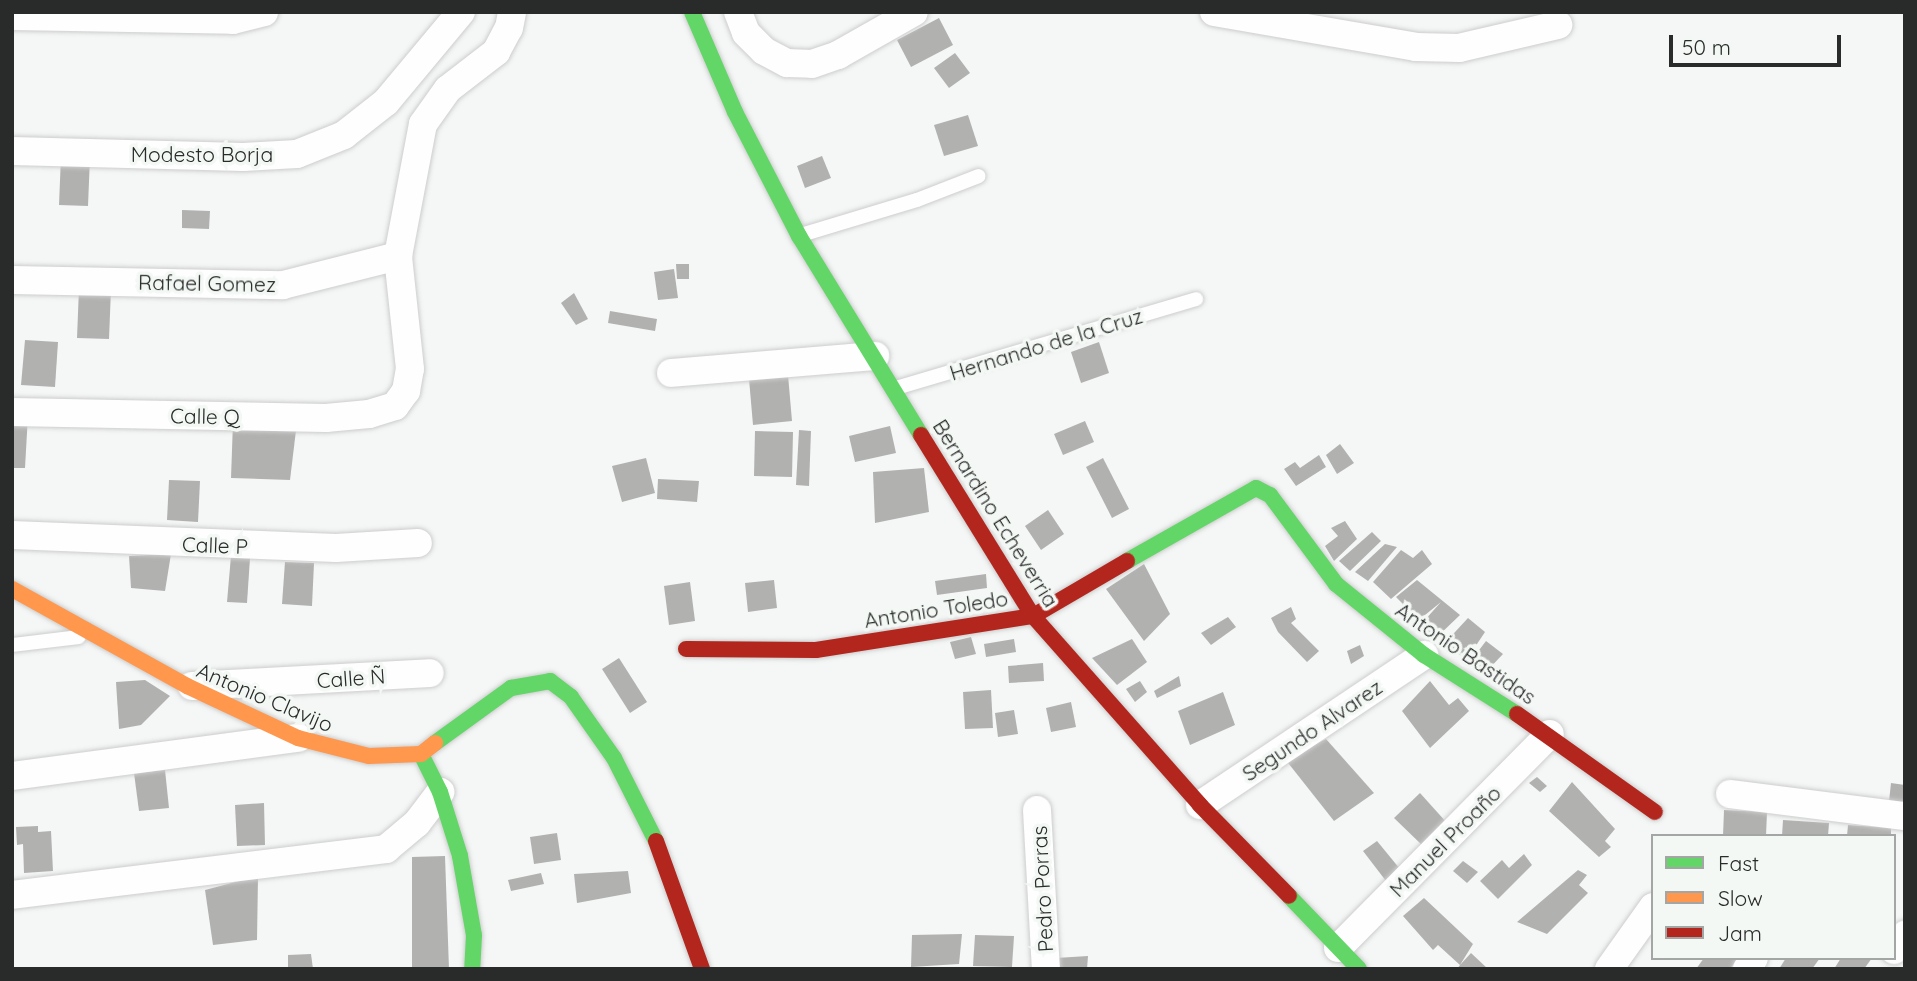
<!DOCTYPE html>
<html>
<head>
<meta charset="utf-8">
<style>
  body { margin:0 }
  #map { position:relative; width:1917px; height:981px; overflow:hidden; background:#f5f7f6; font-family:Quicksand,sans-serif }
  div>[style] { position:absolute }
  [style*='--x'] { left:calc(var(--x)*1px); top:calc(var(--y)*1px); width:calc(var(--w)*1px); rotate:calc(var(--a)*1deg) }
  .building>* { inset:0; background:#b1b1b0 }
  .roads { filter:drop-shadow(0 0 2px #cccdcc) drop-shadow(0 0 2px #cccdcc) }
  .lane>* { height:14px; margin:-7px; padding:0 7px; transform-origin:7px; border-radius:7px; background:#fefefe }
  .street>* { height:28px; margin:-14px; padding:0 14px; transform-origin:14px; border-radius:14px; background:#fefefe }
  .fast>* { height:16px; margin:-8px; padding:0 8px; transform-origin:8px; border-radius:8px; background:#63d668 }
  .slow>* { height:16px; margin:-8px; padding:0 8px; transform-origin:8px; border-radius:8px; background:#ff974d }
  .jam>* { height:16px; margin:-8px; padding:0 8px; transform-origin:8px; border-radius:8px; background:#b3261e }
  span { translate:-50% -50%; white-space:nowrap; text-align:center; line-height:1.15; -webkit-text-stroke:7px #f4f8f5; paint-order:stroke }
  .street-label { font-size:21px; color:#292b2a }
  .frame { position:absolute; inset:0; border:14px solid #292b2a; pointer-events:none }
  .legend { position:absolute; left:1651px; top:834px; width:245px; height:126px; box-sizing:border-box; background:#f4f8f5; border:2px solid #a3a6a4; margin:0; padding:9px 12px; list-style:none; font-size:21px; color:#292b2a }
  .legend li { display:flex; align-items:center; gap:14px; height:35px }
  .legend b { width:35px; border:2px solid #a3a6a4 }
  .scale { position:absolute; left:1669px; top:35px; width:172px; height:32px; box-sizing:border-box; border:4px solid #292b2a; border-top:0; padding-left:9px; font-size:21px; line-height:24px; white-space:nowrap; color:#292b2a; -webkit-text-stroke:5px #f4f8f5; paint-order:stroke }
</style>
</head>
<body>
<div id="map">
  <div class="building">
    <i style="clip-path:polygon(939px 18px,953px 45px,911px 67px,897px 40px)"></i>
    <i style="clip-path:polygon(955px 53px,970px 73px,949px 88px,934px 68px)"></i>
    <i style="clip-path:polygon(968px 115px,978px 146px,944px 156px,934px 125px)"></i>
    <i style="clip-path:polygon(61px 156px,90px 157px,88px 206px,59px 205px)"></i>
    <i style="clip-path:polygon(822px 156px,831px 178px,805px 188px,797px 166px)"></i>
    <i style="clip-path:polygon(182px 210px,210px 211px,209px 229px,182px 228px)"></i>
    <i style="clip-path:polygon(676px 264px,689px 264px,689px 279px,677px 279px)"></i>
    <i style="clip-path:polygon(674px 269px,678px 298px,658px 300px,654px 272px)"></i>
    <i style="clip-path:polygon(79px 288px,111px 289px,109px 339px,77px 338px)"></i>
    <i style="clip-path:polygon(574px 293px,588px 319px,576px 325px,561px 303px)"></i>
    <i style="clip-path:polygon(610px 311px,657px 319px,655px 331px,608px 323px)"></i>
    <i style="clip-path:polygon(25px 340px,58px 342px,55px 387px,21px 385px)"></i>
    <i style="clip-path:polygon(1099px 342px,1109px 373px,1081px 383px,1071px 352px)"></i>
    <i style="clip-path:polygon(788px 375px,792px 421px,753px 425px,749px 379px)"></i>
    <i style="clip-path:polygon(12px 414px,28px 415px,25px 468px,12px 468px)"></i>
    <i style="clip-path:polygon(1085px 421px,1094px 442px,1063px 455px,1054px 434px)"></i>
    <i style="clip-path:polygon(233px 422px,297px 422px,290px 480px,231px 478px)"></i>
    <i style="clip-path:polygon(890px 426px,896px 453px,855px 462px,849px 436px)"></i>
    <i style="clip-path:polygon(799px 430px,811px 431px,809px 486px,796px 485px)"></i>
    <i style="clip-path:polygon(755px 431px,793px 432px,792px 477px,754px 476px)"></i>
    <i style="clip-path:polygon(1340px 444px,1354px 463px,1337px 474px,1326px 455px)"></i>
    <i style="clip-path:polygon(1319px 455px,1326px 467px,1296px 486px,1284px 469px,1295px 462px,1300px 468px)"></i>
    <i style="clip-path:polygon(646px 458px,655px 493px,622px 502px,612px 466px)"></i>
    <i style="clip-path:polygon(1103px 458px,1129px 509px,1112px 518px,1086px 467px)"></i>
    <i style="clip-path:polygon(924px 468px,929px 512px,875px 523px,873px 472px)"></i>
    <i style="clip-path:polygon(658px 479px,699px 481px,697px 502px,657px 499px)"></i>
    <i style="clip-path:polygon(169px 480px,200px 481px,198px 522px,167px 520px)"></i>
    <i style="clip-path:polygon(1048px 510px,1064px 534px,1041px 550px,1025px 526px)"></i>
    <i style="clip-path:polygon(1345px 521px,1357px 539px,1334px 561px,1325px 546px,1338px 536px,1331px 528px)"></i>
    <i style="clip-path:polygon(1372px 532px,1381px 541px,1350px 571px,1339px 561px)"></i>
    <i style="clip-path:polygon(1385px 544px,1397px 547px,1368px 581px,1355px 572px)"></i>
    <i style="clip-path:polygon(1401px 550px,1413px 558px,1422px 550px,1432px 564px,1391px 599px,1373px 582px)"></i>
    <i style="clip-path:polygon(171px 554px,165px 591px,131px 588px,129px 556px)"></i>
    <i style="clip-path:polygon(231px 556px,250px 558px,247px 603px,227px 602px)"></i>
    <i style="clip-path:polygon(285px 562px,314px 563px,312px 606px,282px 604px)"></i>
    <i style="clip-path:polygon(1144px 564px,1170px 614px,1144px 641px,1106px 589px)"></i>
    <i style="clip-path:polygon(986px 574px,987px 588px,937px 595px,935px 581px)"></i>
    <i style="clip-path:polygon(774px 580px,777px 608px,748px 612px,745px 583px)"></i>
    <i style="clip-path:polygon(1417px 580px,1460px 615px,1436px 638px,1415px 631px,1441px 602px,1414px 624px,1396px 610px,1403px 604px,1396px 597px)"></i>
    <i style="clip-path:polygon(690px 582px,695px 621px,669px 625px,664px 586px)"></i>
    <i style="clip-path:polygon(1291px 607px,1296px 619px,1291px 623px,1319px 651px,1307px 662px,1278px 632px,1271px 618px)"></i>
    <i style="clip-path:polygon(1228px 617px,1236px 627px,1211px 645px,1201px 633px)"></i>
    <i style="clip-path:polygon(1468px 618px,1485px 632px,1467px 659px,1443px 645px)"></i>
    <i style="clip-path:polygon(971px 637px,976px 654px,955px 659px,950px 642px)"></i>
    <i style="clip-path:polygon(1014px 639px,1016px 652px,986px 657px,984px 644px)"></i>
    <i style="clip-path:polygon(1132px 639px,1147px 662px,1117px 685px,1092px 658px)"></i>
    <i style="clip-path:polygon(1486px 641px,1503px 654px,1485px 673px,1470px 662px)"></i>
    <i style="clip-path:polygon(1360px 645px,1364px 656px,1351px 664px,1347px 651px)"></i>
    <i style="clip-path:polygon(619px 658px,647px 702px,630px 713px,602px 669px)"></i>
    <i style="clip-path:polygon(1043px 663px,1044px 681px,1009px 683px,1008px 666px)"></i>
    <i style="clip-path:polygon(1179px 676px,1181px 686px,1157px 698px,1154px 691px)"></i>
    <i style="clip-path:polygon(145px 680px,170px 696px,141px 725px,119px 729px,116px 682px)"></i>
    <i style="clip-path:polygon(1140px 681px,1147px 692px,1135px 702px,1126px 689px)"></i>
    <i style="clip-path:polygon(1430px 681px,1449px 705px,1458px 698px,1469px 711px,1430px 748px,1402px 711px)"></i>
    <i style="clip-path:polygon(991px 690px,993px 728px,965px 729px,963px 692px)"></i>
    <i style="clip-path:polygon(1223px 692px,1235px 725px,1190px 745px,1178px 711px)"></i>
    <i style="clip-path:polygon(1071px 702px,1076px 727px,1051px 732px,1046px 708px)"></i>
    <i style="clip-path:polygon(1014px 710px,1018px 734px,998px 737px,995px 713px)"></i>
    <i style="clip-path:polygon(1326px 739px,1374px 793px,1334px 821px,1285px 759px)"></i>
    <i style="clip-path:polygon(165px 770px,169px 808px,139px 811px,134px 773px)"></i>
    <i style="clip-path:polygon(1537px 777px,1547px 786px,1540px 792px,1529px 783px)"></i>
    <i style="clip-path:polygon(1572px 782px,1615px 829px,1605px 841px,1611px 847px,1599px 857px,1549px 811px)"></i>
    <i style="clip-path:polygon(1891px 783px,1905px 785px,1905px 813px,1888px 811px)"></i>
    <i style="clip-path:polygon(1420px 793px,1447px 823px,1424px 847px,1394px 818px)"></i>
    <i style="clip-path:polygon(264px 803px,265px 845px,237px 846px,235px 805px)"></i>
    <i style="clip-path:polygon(1724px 810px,1767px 812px,1766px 836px,1723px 836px)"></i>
    <i style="clip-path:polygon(1783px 820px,1829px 823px,1828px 836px,1782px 836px)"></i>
    <i style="clip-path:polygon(1848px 825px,1891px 828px,1891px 836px,1847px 836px)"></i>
    <i style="clip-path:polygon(38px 826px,38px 832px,51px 831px,53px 871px,24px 873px,23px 844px,17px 845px,16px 827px)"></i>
    <i style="clip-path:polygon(557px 833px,561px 860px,534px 864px,530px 837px)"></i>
    <i style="clip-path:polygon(1377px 841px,1400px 869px,1386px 881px,1363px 851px)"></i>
    <i style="clip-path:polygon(1524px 854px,1532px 865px,1498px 899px,1480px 881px,1502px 860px,1509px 868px)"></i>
    <i style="clip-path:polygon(445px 856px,449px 969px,412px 969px,412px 857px)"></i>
    <i style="clip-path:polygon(1463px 861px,1478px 872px,1467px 883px,1453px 871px)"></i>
    <i style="clip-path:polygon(1578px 870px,1587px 875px,1579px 885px,1588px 893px,1547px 934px,1517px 922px)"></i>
    <i style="clip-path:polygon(628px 871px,631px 893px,577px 903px,574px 874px)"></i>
    <i style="clip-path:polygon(541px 873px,544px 884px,511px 891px,508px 880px)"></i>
    <i style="clip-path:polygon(258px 876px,257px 940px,213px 945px,205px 890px)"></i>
    <i style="clip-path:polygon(1424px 898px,1473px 944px,1460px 965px,1471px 953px,1488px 969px,1457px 969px,1460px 965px,1438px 945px,1433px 950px,1403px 916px)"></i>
    <i style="clip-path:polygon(962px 934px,959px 964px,911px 967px,912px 935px)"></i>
    <i style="clip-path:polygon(975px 935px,1014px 936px,1012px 967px,973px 966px)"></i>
    <i style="clip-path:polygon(311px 954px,313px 969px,288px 969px,288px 955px)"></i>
    <i style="clip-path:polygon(1088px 956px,1087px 969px,1055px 969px,1056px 958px)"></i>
    <i style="clip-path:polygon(1704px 958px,1738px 958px,1730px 969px,1696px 969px)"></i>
    <i style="clip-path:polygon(1786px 958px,1820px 958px,1812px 969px,1779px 969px)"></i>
    <i style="clip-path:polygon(1841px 958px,1872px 958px,1864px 969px,1834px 969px)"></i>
  </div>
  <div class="roads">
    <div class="lane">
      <i style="--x:801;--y:235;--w:121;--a:-16.8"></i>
      <i style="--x:917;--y:200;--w:66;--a:-21.2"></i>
      <i style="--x:896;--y:388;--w:313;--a:-16.5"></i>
      <i style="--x:12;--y:645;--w:67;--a:-6.8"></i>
    </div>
    <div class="street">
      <i style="--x:738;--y:12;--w:22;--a:69"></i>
      <i style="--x:746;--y:33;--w:25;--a:45"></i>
      <i style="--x:764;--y:51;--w:26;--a:28"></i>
      <i style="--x:787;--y:63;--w:25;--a:2"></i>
      <i style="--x:812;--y:64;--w:28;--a:-19"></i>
      <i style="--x:838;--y:55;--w:87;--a:-29.5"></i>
      <i style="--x:1214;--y:12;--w:205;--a:9.8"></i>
      <i style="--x:1416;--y:47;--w:43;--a:1.3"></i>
      <i style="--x:1459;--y:48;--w:102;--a:-13.1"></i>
      <i style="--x:12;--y:16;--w:221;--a:1"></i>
      <i style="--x:233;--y:20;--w:32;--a:-14"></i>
      <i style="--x:12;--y:151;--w:231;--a:1.5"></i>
      <i style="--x:243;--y:157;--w:54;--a:-3.2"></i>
      <i style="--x:297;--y:154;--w:51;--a:-22"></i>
      <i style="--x:344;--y:135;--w:53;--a:-38.2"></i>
      <i style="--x:386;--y:102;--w:117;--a:-50.2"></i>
      <i style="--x:12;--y:280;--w:271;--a:1.1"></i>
      <i style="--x:283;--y:285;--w:119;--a:-14.2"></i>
      <i style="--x:671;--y:373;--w:205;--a:-4.8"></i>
      <i style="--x:12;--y:412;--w:314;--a:1.1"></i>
      <i style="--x:326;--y:418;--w:43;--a:-5.3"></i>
      <i style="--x:369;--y:414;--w:27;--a:-17"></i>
      <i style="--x:395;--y:406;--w:19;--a:-54"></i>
      <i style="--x:406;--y:391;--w:22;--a:-80"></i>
      <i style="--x:410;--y:369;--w:114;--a:-96.1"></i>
      <i style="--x:398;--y:256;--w:134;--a:-79.3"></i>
      <i style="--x:423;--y:124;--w:43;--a:-54.5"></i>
      <i style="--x:448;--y:89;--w:61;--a:-37.6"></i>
      <i style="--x:496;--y:52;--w:27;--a:-62"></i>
      <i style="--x:509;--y:28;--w:16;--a:-79"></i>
      <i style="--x:12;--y:535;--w:324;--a:2.3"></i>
      <i style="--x:336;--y:548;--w:82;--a:-3.5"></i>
      <i style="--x:192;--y:686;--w:238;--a:-3.1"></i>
      <i style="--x:12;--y:776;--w:289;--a:-7.6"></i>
      <i style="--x:1730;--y:794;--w:176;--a:7.2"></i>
      <i style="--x:1200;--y:805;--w:270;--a:-33.8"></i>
      <i style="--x:1037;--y:810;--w:159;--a:86.8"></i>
      <i style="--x:12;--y:895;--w:377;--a:-7"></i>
      <i style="--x:386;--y:849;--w:40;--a:-40"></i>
      <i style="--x:417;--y:823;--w:39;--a:-53"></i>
      <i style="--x:1338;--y:948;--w:301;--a:-45.3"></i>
      <i style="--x:1894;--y:950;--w:19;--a:-54"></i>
      <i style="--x:1609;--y:969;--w:76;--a:-54.6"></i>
      <i style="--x:1747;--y:969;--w:13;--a:-58"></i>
    </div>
    <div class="fast">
      <i style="--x:692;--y:12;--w:109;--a:66.7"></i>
      <i style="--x:735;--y:112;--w:140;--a:62.7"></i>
      <i style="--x:799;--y:236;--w:233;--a:58.5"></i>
      <i style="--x:1127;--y:561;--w:148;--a:-29.5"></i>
      <i style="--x:1256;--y:488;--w:16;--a:27"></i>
      <i style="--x:1270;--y:495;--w:111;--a:53.4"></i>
      <i style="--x:1336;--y:584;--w:113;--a:38.9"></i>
      <i style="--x:1424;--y:655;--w:110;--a:32.4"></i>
      <i style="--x:435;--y:743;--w:94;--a:-35.9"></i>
      <i style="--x:511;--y:688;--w:40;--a:-10"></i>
      <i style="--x:550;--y:681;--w:26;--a:37"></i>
      <i style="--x:571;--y:697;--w:75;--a:54.8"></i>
      <i style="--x:614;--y:758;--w:93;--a:63.2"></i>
      <i style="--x:421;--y:754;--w:42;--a:63.4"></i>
      <i style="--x:440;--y:792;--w:67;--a:72.6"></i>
      <i style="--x:460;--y:856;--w:80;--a:80"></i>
      <i style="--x:474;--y:935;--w:34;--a:93"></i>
      <i style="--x:1289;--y:896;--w:101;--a:46.2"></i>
    </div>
    <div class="slow">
      <i style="--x:12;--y:589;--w:200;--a:29"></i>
      <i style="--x:187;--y:686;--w:123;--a:25.1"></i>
      <i style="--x:298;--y:738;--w:73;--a:14.2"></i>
      <i style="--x:369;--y:756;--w:52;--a:-2.2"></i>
      <i style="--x:421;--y:754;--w:18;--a:-38"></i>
    </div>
    <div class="jam">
      <i style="--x:921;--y:435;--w:213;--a:58.3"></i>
      <i style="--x:1033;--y:616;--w:252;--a:48.5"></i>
      <i style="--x:1200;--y:805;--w:127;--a:45.6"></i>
      <i style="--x:686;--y:649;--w:130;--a:0.4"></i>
      <i style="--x:816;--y:650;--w:220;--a:-8.9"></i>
      <i style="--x:1033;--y:616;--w:109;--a:-30.3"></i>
      <i style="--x:1517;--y:714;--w:169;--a:35.4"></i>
      <i style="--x:656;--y:841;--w:136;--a:70.2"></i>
    </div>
  </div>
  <div class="street-label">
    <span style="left:202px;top:154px">Modesto Borja</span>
    <span style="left:207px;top:283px;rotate:1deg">Rafael Gomez</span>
    <span style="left:1046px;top:344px;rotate:-17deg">Hernando de la Cruz</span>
    <span style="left:205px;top:416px;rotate:1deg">Calle Q</span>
    <span style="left:996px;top:513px;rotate:58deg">Bernardino Echeverria</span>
    <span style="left:215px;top:545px;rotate:2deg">Calle P</span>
    <span style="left:936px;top:609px;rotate:-9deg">Antonio Toledo</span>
    <span style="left:1466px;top:653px;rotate:34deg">Antonio Bastidas</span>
    <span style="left:351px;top:678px;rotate:-4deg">Calle Ñ</span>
    <span style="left:265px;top:697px;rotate:23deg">Antonio Clavijo</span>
    <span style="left:1312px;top:730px;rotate:-34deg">Segundo Alvarez</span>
    <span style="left:1445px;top:841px;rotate:-45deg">Manuel Proaño</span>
    <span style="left:1042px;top:889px;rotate:-93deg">Pedro Porras</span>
  </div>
  <div class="frame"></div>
  <ul class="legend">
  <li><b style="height:9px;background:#63d668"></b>Fast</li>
  <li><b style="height:9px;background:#ff974d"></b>Slow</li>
  <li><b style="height:9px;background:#b3261e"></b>Jam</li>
  </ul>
  <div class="scale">50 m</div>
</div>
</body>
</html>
